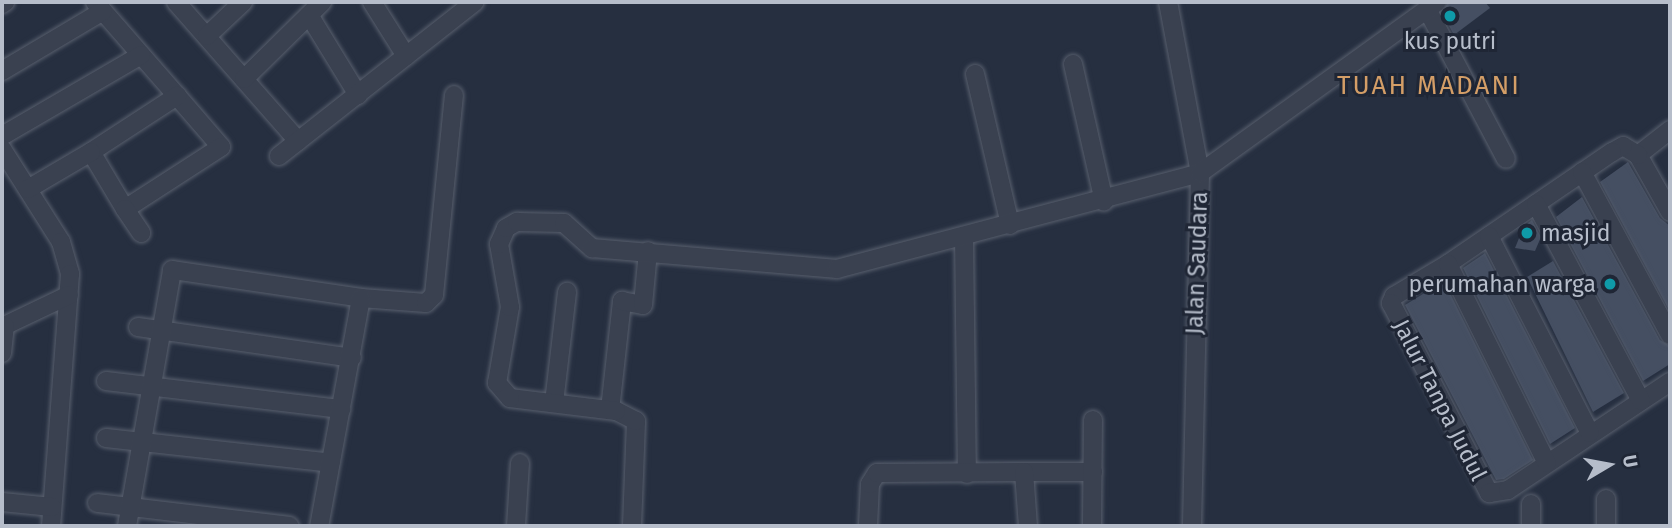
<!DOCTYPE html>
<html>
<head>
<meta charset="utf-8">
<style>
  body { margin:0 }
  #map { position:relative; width:1672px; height:528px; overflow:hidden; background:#262f40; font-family:"Fira Sans",sans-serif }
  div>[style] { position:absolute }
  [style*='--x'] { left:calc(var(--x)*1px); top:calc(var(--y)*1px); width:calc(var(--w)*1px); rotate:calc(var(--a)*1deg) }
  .building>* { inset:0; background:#454f62 }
  .roads { filter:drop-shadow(0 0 2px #585f6d) drop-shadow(0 0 2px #585f6d) }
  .minor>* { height:18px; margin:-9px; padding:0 9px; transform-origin:9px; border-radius:9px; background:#3a4150 }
  .dots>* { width:19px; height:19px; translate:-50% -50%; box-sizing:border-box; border:4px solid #1f2635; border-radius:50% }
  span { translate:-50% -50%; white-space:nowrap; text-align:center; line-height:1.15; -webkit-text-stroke:6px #1f2635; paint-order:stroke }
  .poi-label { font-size:23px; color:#b6bdca }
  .left { translate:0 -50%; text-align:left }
  .right { translate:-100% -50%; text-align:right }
  .street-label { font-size:23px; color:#b6bdca }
  .quarter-label { font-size:26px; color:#d49e67; letter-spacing:2px }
  .frame { position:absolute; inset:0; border:4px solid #b6bdca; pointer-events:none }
  .north { position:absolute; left:1574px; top:430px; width:70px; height:70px; -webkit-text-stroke:5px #1f2635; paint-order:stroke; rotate:80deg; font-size:19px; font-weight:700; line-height:28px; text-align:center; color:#b6bdca }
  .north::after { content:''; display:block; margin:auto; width:24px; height:32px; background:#b6bdca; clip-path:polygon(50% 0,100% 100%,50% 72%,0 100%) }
</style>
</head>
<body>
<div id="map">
  <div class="building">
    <i style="clip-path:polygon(1448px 2px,1485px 2px,1490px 8px,1454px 35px,1442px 13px)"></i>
    <i style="clip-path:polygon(1628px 162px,1660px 218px,1670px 226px,1670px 312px,1600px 182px)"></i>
    <i style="clip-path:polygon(1582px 197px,1660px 340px,1670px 346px,1670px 364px,1643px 381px,1556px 217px)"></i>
    <i style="clip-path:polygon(1532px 220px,1541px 237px,1535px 251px,1515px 248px,1524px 226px)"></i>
    <i style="clip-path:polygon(1485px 253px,1575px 428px,1550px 444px,1463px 268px)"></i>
    <i style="clip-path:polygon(1553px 261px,1624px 393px,1593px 412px,1527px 277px)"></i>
    <i style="clip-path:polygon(1444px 281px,1533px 460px,1504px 479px,1496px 480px,1405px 305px)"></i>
  </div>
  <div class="roads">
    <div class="minor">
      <i style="--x:95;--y:2;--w:125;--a:48.9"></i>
      <i style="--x:177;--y:96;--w:67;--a:49.2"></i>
      <i style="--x:221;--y:147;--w:114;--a:147.1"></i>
      <i style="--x:125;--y:209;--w:66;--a:-120.8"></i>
      <i style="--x:91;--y:152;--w:103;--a:-33.1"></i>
      <i style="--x:176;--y:2;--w:185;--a:48.7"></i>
      <i style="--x:372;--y:2;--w:64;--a:57.8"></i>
      <i style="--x:1168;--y:2;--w:174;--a:79.4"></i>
      <i style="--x:1200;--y:173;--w:353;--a:91.3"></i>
      <i style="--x:2;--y:4;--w:4;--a:-34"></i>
      <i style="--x:1428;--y:11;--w:167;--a:62.2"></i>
      <i style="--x:309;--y:15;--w:94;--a:58.5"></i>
      <i style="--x:207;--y:36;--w:50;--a:-43.4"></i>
      <i style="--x:1073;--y:64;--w:141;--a:77.3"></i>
      <i style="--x:2;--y:71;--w:117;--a:-30.7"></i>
      <i style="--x:975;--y:74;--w:155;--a:76.9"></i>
      <i style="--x:244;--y:79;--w:110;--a:-44.6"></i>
      <i style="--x:1670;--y:130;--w:41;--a:142"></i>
      <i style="--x:1638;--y:155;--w:65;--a:60.7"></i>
      <i style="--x:2;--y:136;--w:161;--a:-30.2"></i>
      <i style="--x:2;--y:149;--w:110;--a:57.6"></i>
      <i style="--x:61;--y:242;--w:33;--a:74"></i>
      <i style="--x:70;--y:274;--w:253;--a:94.3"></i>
      <i style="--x:1638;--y:155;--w:17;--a:-149"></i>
      <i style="--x:1623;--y:146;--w:13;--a:151"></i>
      <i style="--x:1612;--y:152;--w:199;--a:145.7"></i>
      <i style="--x:1448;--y:264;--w:63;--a:149.3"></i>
      <i style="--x:1394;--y:296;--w:8;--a:113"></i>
      <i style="--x:1391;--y:303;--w:214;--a:62.7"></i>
      <i style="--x:1489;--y:493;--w:19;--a:-9"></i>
      <i style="--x:1508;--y:490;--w:195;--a:-33.7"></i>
      <i style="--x:279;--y:156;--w:249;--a:-38.2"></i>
      <i style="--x:1582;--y:172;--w:185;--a:61.6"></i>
      <i style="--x:28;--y:189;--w:73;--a:-30.4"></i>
      <i style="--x:1536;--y:204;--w:223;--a:61.9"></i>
      <i style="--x:125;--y:209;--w:29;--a:56"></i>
      <i style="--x:964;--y:236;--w:238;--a:89.3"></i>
      <i style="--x:1489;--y:236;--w:221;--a:62.9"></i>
      <i style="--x:1448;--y:264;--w:222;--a:63.6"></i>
      <i style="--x:361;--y:298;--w:65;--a:4.4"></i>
      <i style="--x:426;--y:303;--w:11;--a:-45"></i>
      <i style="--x:434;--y:295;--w:201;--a:-84.3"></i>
      <i style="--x:2;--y:327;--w:74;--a:-25.5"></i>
      <i style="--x:138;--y:327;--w:216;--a:8.2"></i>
      <i style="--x:2;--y:353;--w:27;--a:-84"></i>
      <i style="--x:106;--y:381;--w:237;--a:6.8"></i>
      <i style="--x:554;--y:403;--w:112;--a:-83.3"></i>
      <i style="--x:610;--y:410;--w:110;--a:-83.7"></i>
      <i style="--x:622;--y:301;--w:21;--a:11"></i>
      <i style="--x:643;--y:305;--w:54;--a:-84.7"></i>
      <i style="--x:106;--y:438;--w:226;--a:6.3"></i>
      <i style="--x:1024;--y:472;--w:69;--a:0"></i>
      <i style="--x:1606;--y:499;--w:27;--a:90"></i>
      <i style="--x:2;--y:502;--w:50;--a:5.7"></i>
      <i style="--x:97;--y:503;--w:194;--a:6.8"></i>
      <i style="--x:1531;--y:504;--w:22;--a:90"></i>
      <i style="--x:127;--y:526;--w:260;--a:-80"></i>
      <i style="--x:172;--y:270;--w:191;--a:8.4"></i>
      <i style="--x:361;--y:298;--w:232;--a:100.4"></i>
      <i style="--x:516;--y:526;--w:63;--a:-86.4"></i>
      <i style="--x:632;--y:526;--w:105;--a:-87.8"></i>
      <i style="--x:636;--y:421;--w:22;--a:-153"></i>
      <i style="--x:616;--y:411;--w:107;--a:-173"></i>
      <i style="--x:510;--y:398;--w:20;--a:-131"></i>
      <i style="--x:497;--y:383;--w:77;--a:-80.3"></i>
      <i style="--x:510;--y:307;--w:64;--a:-99.9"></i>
      <i style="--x:499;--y:244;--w:17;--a:-66"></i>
      <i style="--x:506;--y:228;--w:13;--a:-29"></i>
      <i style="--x:517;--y:222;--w:47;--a:1.2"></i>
      <i style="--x:564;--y:223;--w:38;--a:42"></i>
      <i style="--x:592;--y:248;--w:246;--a:4.9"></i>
      <i style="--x:837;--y:269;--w:375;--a:-14.8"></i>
      <i style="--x:1200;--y:173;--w:292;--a:-35.8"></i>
      <i style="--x:868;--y:526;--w:42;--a:-87.3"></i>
      <i style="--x:870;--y:484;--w:13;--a:-58"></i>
      <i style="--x:877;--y:473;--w:147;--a:-0.4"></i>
      <i style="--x:1024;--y:472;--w:54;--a:85.8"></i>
      <i style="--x:1092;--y:526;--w:106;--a:-89.5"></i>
    </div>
  </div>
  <div class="dots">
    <i style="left:1450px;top:16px;background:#0f9aa8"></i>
    <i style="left:1527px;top:233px;background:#0f9aa8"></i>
    <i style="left:1610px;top:284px;background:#0f9aa8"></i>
  </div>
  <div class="poi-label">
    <span style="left:1450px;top:41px">kus putri</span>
    <span class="left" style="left:1541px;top:233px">masjid</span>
    <span class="right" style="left:1596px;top:284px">perumahan warga</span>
  </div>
  <div class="street-label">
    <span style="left:1197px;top:263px;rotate:-88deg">Jalan Saudara</span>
    <span style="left:1440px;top:400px;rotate:63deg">Jalur Tanpa Judul</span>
  </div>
  <div class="quarter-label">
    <span style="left:1429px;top:86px">TUAH MADANI</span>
  </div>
  <div class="frame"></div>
  <div class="north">U</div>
</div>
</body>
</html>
